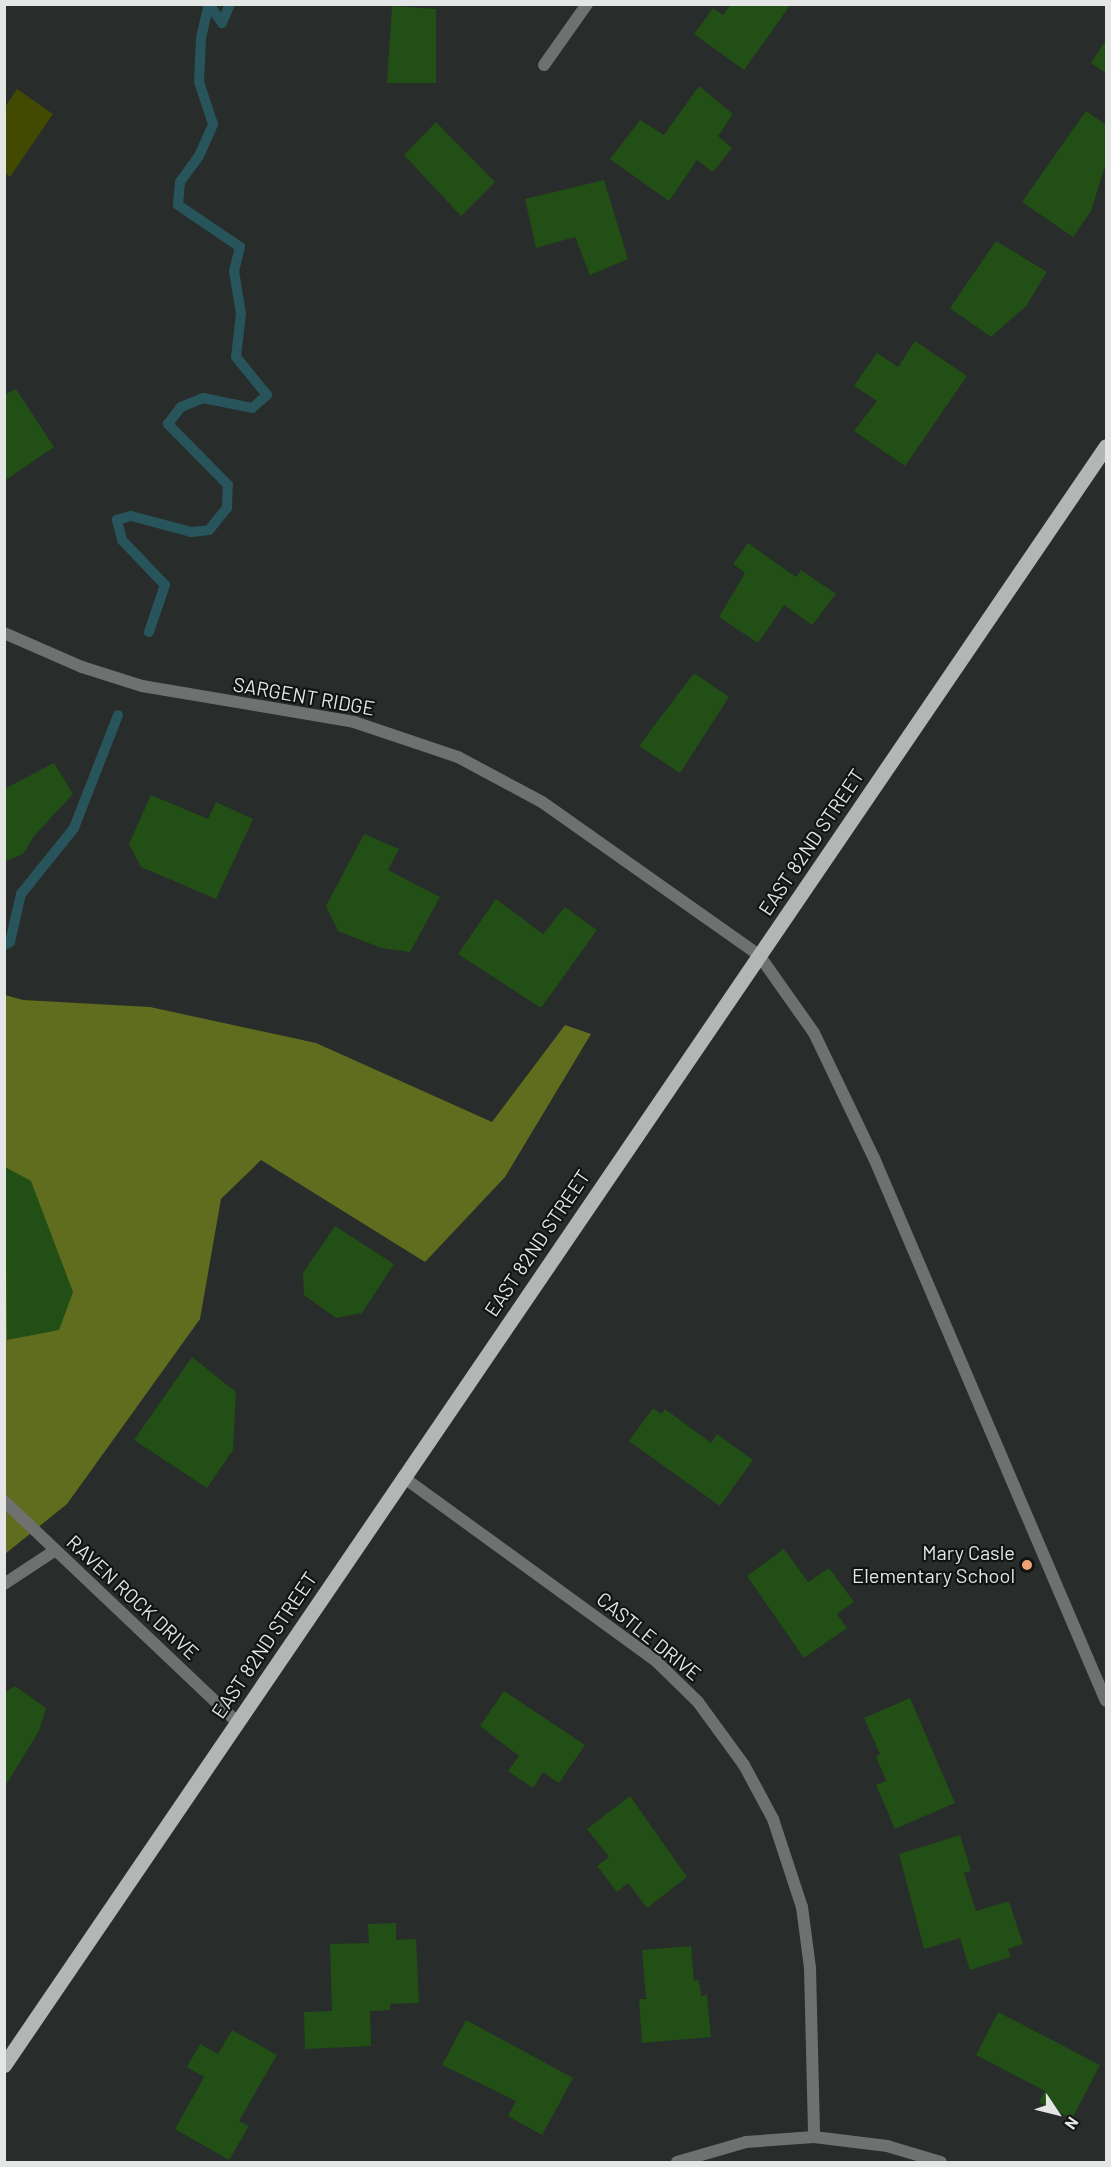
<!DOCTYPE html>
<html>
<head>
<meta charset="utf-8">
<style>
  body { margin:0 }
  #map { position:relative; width:1111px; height:2167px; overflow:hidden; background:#282c2a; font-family:Barlow,sans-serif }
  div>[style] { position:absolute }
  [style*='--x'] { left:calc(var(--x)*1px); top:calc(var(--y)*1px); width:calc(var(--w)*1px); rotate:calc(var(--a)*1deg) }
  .green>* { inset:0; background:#414a00 }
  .forest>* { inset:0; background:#606c1e }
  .stream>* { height:10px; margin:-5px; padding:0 5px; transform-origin:5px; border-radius:5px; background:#28555b }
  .building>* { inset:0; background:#214f15 }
  .lane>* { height:12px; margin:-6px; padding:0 6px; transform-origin:6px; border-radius:6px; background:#6f7171 }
  .street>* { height:12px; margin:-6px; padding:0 6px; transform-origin:6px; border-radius:6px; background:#6f7171 }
  .primary>* { height:15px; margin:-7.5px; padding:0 7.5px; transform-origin:7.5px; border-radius:7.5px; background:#b2b7b6 }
  .dots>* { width:16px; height:16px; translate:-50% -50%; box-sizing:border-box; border:3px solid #121413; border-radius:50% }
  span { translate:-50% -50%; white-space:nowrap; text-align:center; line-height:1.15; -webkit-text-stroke:4.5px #121413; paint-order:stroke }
  .street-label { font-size:20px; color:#e3e6e4 }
  .poi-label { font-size:20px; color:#e3e6e4 }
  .right { translate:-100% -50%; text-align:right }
  .frame { position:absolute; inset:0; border:6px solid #e3e6e4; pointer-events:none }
  .north { position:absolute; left:1027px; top:2083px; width:60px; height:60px; -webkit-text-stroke:4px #121413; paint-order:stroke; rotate:125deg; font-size:16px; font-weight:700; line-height:24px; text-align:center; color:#e3e6e4 }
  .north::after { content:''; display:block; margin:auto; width:21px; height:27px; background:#e3e6e4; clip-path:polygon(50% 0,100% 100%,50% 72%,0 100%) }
</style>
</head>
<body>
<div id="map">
  <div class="green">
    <i style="clip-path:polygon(17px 89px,53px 114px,10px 177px,5px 173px,5px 107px)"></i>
  </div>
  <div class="forest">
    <i style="clip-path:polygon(5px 995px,23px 1000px,150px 1007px,316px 1043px,492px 1122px,565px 1025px,591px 1034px,505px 1177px,425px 1262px,261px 1160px,221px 1199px,200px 1319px,67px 1504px,5px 1554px)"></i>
  </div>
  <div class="stream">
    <i style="--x:209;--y:4;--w:23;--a:56"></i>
    <i style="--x:222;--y:23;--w:21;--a:-67"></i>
    <i style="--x:149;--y:632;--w:50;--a:-71.2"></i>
    <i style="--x:165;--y:585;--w:62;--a:-133.7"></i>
    <i style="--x:122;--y:540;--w:21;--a:-104"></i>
    <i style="--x:117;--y:520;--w:15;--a:-16"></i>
    <i style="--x:131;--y:516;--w:62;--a:14.9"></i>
    <i style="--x:191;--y:532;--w:18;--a:-6"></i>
    <i style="--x:209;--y:530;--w:28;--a:-51"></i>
    <i style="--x:227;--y:508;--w:23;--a:-88"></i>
    <i style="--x:228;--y:485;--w:86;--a:-134.5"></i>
    <i style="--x:168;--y:424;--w:21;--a:-53"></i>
    <i style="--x:181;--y:407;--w:24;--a:-22"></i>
    <i style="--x:203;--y:398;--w:50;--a:11.5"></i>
    <i style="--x:252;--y:408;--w:20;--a:-41"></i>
    <i style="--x:267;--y:395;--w:49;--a:-129.2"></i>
    <i style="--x:236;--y:357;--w:43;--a:-83.4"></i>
    <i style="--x:241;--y:314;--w:44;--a:-99.2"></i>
    <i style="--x:234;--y:271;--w:25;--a:-76"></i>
    <i style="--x:240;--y:247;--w:75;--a:-145.9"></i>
    <i style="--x:178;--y:205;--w:23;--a:-85"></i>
    <i style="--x:180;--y:182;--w:32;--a:-54"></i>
    <i style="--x:199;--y:156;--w:35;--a:-66"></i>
    <i style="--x:213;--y:124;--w:44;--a:-108.4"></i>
    <i style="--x:199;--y:82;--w:44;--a:-87.4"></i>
    <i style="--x:201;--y:38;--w:35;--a:-77"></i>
    <i style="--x:4;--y:945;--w:7;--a:-27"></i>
    <i style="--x:10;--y:942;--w:49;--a:-77.1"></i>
    <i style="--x:21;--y:894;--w:85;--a:-51.2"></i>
    <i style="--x:74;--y:828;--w:121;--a:-68.7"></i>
  </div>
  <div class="building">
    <i style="clip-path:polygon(731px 4px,791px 4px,744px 70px,694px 34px,713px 8px,723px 15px)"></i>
    <i style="clip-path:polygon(392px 6px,436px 9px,436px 83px,387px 83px)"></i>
    <i style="clip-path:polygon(1106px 40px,1106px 73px,1091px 63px)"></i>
    <i style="clip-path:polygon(699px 86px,733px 114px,718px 136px,732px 148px,713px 172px,697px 160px,669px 201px,610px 159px,640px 120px,664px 135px)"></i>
    <i style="clip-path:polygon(1086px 111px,1106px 125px,1106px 163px,1091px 211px,1073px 237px,1022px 202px)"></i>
    <i style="clip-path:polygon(436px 122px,495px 182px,461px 216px,404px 155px)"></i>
    <i style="clip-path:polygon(604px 180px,628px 259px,590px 275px,575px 237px,536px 248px,525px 199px)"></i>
    <i style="clip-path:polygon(996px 241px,1047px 272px,1026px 306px,991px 337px,950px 308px)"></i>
    <i style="clip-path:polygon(915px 341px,967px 376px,905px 466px,854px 431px,877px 401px,854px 386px,877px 353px,898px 367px)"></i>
    <i style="clip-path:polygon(16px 389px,54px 447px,4px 481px,4px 395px)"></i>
    <i style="clip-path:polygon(748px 543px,796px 577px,801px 570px,836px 594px,812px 625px,784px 605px,758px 643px,719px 617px,745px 573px,733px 564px)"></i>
    <i style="clip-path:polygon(694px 673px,729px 697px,680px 773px,639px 746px)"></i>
    <i style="clip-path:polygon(54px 763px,73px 794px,34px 836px,23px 854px,4px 862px,4px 789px)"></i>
    <i style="clip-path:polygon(151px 795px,208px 819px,216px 802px,253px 819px,216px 899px,141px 867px,129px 844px)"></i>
    <i style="clip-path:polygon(364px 834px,399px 849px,388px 870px,440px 897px,410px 952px,381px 948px,338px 931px,326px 906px)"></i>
    <i style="clip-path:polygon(496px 899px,543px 934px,565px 907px,597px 930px,541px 1008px,458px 954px)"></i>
    <i style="clip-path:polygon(5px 1167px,31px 1181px,73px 1292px,59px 1330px,7px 1340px)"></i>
    <i style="clip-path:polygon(335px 1226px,394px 1264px,362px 1313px,336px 1318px,304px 1295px,303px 1273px)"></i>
    <i style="clip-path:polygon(192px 1357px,236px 1392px,233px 1450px,207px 1488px,134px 1440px)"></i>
    <i style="clip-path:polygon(653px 1408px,661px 1414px,665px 1409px,711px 1443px,717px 1434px,753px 1460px,720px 1506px,629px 1441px)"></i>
    <i style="clip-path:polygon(784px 1549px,808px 1582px,829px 1568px,854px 1602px,837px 1614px,847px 1628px,804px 1658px,747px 1576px)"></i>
    <i style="clip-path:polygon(15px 1686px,46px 1708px,39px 1731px,4px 1788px,4px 1693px)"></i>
    <i style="clip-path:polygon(504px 1691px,585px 1745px,559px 1783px,543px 1772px,533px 1788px,508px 1771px,519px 1756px,480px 1726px)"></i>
    <i style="clip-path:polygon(910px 1698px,955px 1803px,895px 1829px,876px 1785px,886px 1781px,876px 1756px,880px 1754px,864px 1718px)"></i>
    <i style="clip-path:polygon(630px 1796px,687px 1877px,647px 1908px,628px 1883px,617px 1892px,597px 1866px,609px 1857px,587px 1829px)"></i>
    <i style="clip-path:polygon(960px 1835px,971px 1871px,964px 1873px,976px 1911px,1009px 1901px,1023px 1944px,1008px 1949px,1011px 1957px,970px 1970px,960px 1938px,924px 1949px,899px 1854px)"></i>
    <i style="clip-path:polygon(396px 1923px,396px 1940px,416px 1939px,419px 2003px,390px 2004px,390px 2010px,370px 2011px,371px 2046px,305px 2049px,304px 2012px,332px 2011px,330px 1944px,369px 1943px,368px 1924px)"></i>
    <i style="clip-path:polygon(691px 1946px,694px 1981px,699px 1980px,701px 1996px,707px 1995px,711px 2037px,642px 2043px,639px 1999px,646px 1999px,642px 1950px)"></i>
    <i style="clip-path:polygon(998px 2012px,1100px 2065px,1072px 2119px,1039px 2102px,1045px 2091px,976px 2055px)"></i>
    <i style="clip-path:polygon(466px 2020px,573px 2078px,542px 2135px,508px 2116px,516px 2101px,442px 2065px)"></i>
    <i style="clip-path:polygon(232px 2030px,277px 2055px,239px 2121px,249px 2126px,229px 2160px,175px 2129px,204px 2077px,187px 2067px,200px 2044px,218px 2054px)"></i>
  </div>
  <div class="lane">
    <i style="--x:759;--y:955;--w:95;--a:54.8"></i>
    <i style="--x:814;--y:1033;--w:139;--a:64.4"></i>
    <i style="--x:874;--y:1158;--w:590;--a:66.87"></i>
  </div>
  <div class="street">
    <i style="--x:544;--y:65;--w:75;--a:-54.8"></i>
    <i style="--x:4;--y:633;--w:85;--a:23.6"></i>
    <i style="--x:82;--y:667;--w:63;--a:17.6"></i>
    <i style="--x:142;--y:686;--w:215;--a:9.6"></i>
    <i style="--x:354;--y:722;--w:110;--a:18.6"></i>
    <i style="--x:458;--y:757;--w:95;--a:28.2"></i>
    <i style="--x:542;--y:802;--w:266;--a:35.2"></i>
    <i style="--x:403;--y:1477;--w:311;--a:36"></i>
    <i style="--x:655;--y:1660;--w:60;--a:44.3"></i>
    <i style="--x:698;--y:1702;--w:78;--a:53.9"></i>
    <i style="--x:744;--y:1765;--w:61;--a:61.8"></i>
    <i style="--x:773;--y:1819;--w:93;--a:71.8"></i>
    <i style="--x:802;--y:1907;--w:62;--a:82.5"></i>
    <i style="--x:810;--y:1968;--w:169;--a:88.6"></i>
    <i style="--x:4;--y:1501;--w:321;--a:43.5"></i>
    <i style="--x:4;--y:1584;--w:60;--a:-33.4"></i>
    <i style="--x:677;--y:2162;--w:72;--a:-16.2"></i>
    <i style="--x:746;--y:2142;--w:68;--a:-4.2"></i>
    <i style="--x:814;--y:2137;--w:74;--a:7"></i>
    <i style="--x:887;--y:2146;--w:56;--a:16.5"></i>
  </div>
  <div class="primary">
    <i style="--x:4;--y:2065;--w:1958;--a:-55.76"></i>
  </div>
  <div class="dots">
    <i style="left:1027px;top:1565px;background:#efa376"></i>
  </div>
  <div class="street-label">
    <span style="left:304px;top:696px;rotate:10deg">SARGENT RIDGE</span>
    <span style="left:811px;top:842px;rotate:-56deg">EAST 82ND STREET</span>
    <span style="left:537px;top:1243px;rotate:-56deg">EAST 82ND STREET</span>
    <span style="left:133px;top:1597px;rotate:43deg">RAVEN ROCK DRIVE</span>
    <span style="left:649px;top:1636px;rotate:39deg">CASTLE DRIVE</span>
    <span style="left:264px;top:1645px;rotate:-56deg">EAST 82ND STREET</span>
  </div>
  <div class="poi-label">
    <span class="right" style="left:1015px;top:1564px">Mary Casle<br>Elementary School</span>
  </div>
  <div class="frame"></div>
  <div class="north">N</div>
</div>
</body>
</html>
